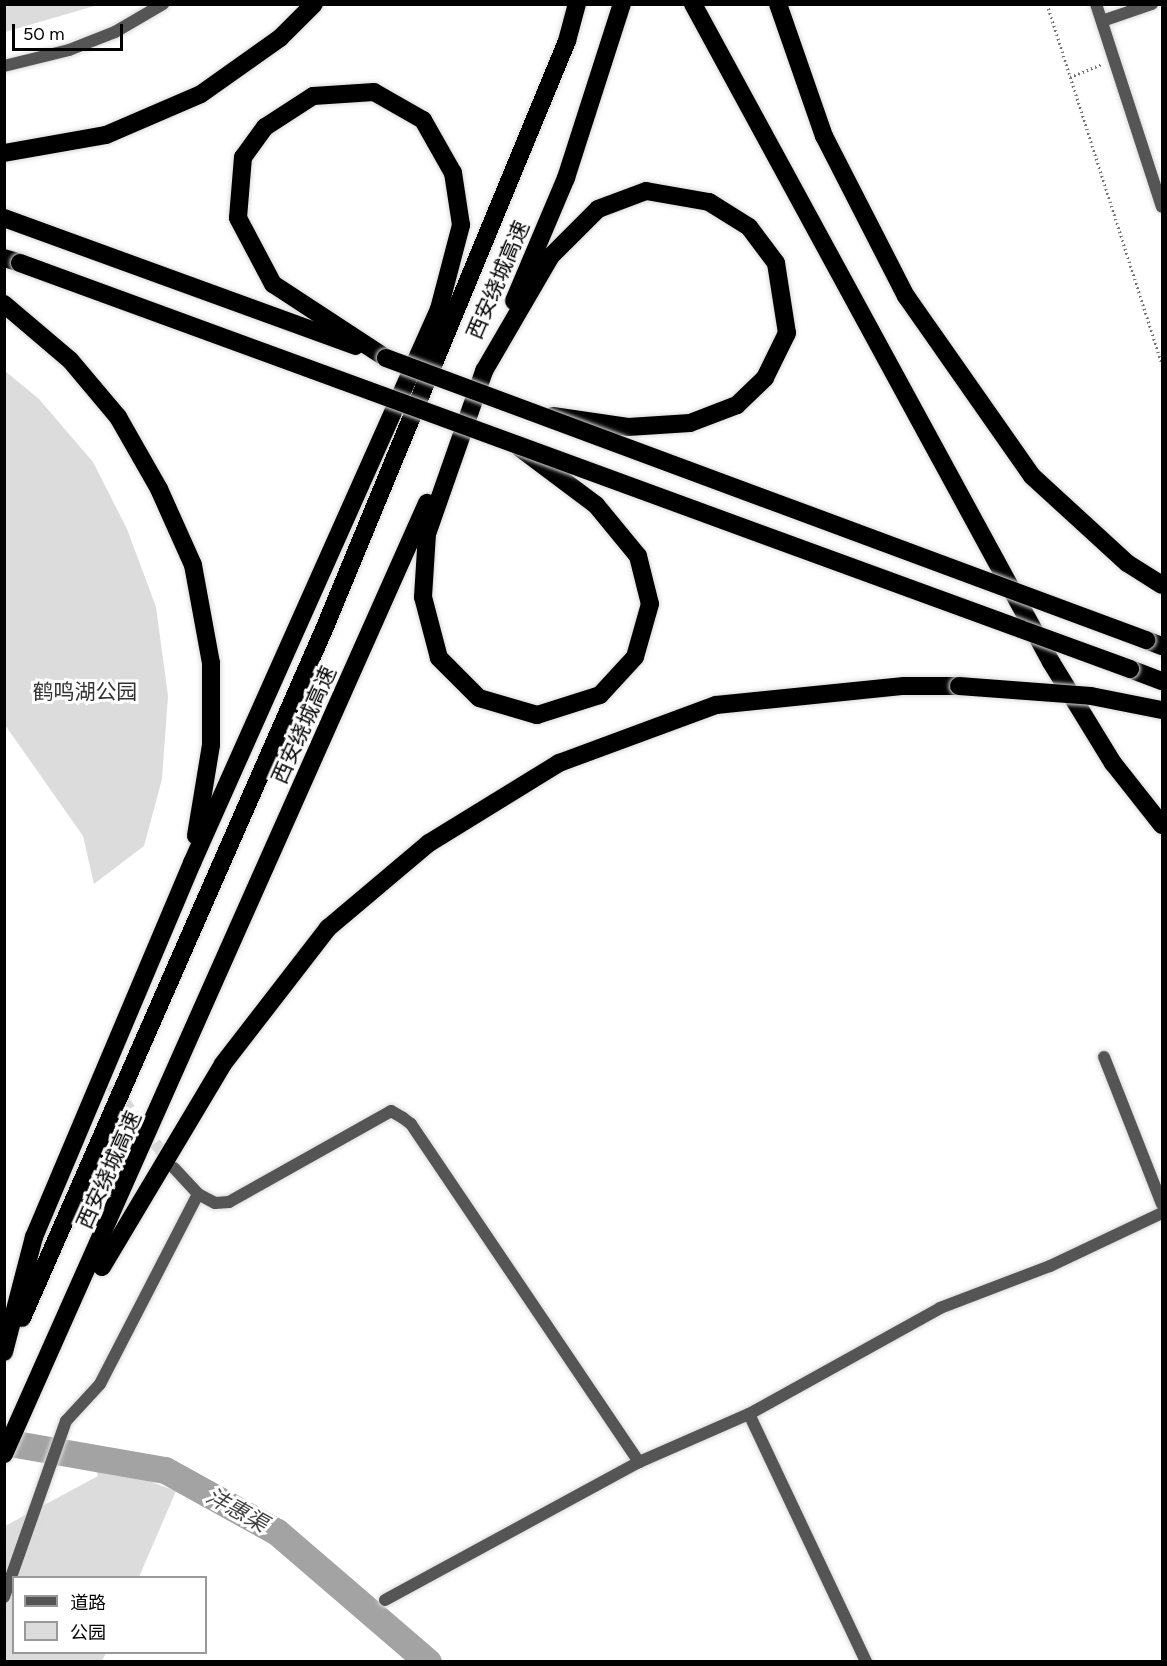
<!DOCTYPE html>
<html>
<head>
<meta charset="utf-8">
<style>
  body { margin:0 }
  #map { position:relative; width:1167px; height:1666px; overflow:hidden; background:#fff; font-family:Figtree,"Noto Sans SC",sans-serif }
  div>[style] { position:absolute }
  [style*='--x'] { left:calc(var(--x)*1px); top:calc(var(--y)*1px); width:calc(var(--w)*1px); rotate:calc(var(--a)*1deg) }
  .green>* { inset:0; background:#dcdcdc }
  .river>* { height:27px; margin:-13.5px; padding:0 13.5px; transform-origin:13.5px; border-radius:13.5px; background:#a3a3a3 }
  .minor-tunnel>* { height:12px; margin-top:-6px; transform-origin:0; background:repeating-linear-gradient(90deg,#d9d9d9 0 12px,transparent 0 18px) }
  .path>* { height:3px; margin-top:-1.5px; transform-origin:0; background:repeating-linear-gradient(90deg,#777 0 1.5px,transparent 0 4.5px) }
  .roads { filter:drop-shadow(0 0 2px #dbdbdb) drop-shadow(0 0 2px #dbdbdb) }
  .minor>* { height:12px; margin:-6px; padding:0 6px; transform-origin:6px; border-radius:6px; background:#555 }
  .tertiary>* { height:12px; margin:-6px; padding:0 6px; transform-origin:6px; border-radius:6px; background:#555 }
  .motorway>* { height:18px; margin:-9px; padding:0 9px; transform-origin:9px; border-radius:9px; background:#000 }
  .bridges { filter:drop-shadow(0 0 2px #dbdbdb) drop-shadow(0 0 2px #dbdbdb) }
  .motorway-bridge>* { height:18px; margin:-9px; padding:0 9px; transform-origin:9px; border-radius:9px; background:#000 }
  span { translate:-50% -50%; white-space:nowrap; text-align:center; line-height:1.15; -webkit-text-stroke:6px #fff; paint-order:stroke }
  .street-label { font-size:21px; color:#000 }
  .park-label { font-size:21px; color:#333 }
  .water-label { font-size:22px; color:#444; font-style:italic }
  .frame { position:absolute; inset:0; border:6px solid #000; pointer-events:none }
  .legend { position:absolute; left:12px; top:1576px; width:195px; height:78px; box-sizing:border-box; background:#fff; border:2px solid #999; margin:0; padding:8px 10px; list-style:none; font-size:18px; color:#000 }
  .legend li { display:flex; align-items:center; gap:12px; height:30px }
  .legend b { width:30px; border:2px solid #999 }
  .scale { position:absolute; left:12px; top:24px; width:111px; height:27px; box-sizing:border-box; border:3px solid #000; border-top:0; padding-left:8px; font-size:18px; line-height:21px; white-space:nowrap; color:#000; -webkit-text-stroke:4px #fff; paint-order:stroke }
</style>
</head>
<body>
<div id="map">
  <div class="green">
    <i style="clip-path:polygon(4px 5px,5px 4px,98px 5px,5px 32px)"></i>
    <i style="clip-path:polygon(5px 371px,39px 399px,93px 462px,127px 529px,156px 607px,168px 696px,162px 779px,144px 846px,94px 884px,83px 836px,5px 725px)"></i>
    <i style="clip-path:polygon(92px 1460px,176px 1491px,139px 1577px,14px 1578px,14px 1652px,106px 1653px,102px 1661px,5px 1662px,5px 1526px,98px 1476px)"></i>
  </div>
  <div class="river">
    <i style="--x:4;--y:1442;--w:163;--a:9.9"></i>
    <i style="--x:165;--y:1470;--w:128;--a:29"></i>
    <i style="--x:277;--y:1532;--w:199;--a:40.7"></i>
  </div>
  <div class="minor-tunnel">
    <i style="--x:101;--y:1071;--w:115;--a:53.1"></i>
  </div>
  <div class="path">
    <i style="--x:1047;--y:4;--w:378;--a:72.3"></i>
    <i style="--x:1070;--y:77;--w:35;--a:-22"></i>
  </div>
  <div class="roads">
    <div class="minor">
      <i style="--x:1104;--y:1057;--w:158;--a:68.5"></i>
      <i style="--x:174;--y:1168;--w:35;--a:47"></i>
      <i style="--x:198;--y:1194;--w:19;--a:28"></i>
      <i style="--x:215;--y:1203;--w:14;--a:-4"></i>
      <i style="--x:229;--y:1202;--w:186;--a:-29.3"></i>
      <i style="--x:391;--y:1111;--w:14;--a:30"></i>
      <i style="--x:403;--y:1118;--w:10;--a:37"></i>
      <i style="--x:411;--y:1124;--w:408;--a:56"></i>
      <i style="--x:749;--y:1414;--w:274;--a:64.7"></i>
      <i style="--x:4;--y:1597;--w:187;--a:-70.6"></i>
      <i style="--x:66;--y:1421;--w:50;--a:-47.4"></i>
      <i style="--x:100;--y:1384;--w:214;--a:-62.7"></i>
      <i style="--x:385;--y:1600;--w:289;--a:-28.5"></i>
      <i style="--x:639;--y:1462;--w:120;--a:-23.6"></i>
      <i style="--x:749;--y:1414;--w:218;--a:-29"></i>
      <i style="--x:940;--y:1308;--w:118;--a:-20.9"></i>
      <i style="--x:1050;--y:1266;--w:124;--a:-25.3"></i>
    </div>
    <div class="tertiary">
      <i style="--x:1096;--y:4;--w:213;--a:72"></i>
      <i style="--x:1102;--y:21;--w:53;--a:-18.8"></i>
      <i style="--x:4;--y:66;--w:67;--a:-13.8"></i>
      <i style="--x:69;--y:50;--w:49;--a:-21.4"></i>
      <i style="--x:115;--y:32;--w:56;--a:-30.3"></i>
    </div>
    <div class="motorway">
      <i style="--x:693;--y:4;--w:749;--a:61.45"></i>
      <i style="--x:1051;--y:662;--w:119;--a:58.5"></i>
      <i style="--x:1113;--y:763;--w:79;--a:51.7"></i>
      <i style="--x:778;--y:4;--w:140;--a:70.8"></i>
      <i style="--x:824;--y:136;--w:180;--a:62.9"></i>
      <i style="--x:906;--y:296;--w:220;--a:55"></i>
      <i style="--x:1032;--y:476;--w:129;--a:42.5"></i>
      <i style="--x:1127;--y:563;--w:41;--a:32.2"></i>
      <i style="--x:4;--y:153;--w:104;--a:-10"></i>
      <i style="--x:106;--y:135;--w:103;--a:-23.3"></i>
      <i style="--x:201;--y:94;--w:97;--a:-35.3"></i>
      <i style="--x:280;--y:38;--w:48;--a:-45"></i>
      <i style="--x:4;--y:218;--w:374;--a:20"></i>
      <i style="--x:4;--y:258;--w:17;--a:17"></i>
      <i style="--x:514;--y:301;--w:134;--a:-67.1"></i>
      <i style="--x:566;--y:178;--w:183;--a:-72.2"></i>
      <i style="--x:4;--y:304;--w:87;--a:40.3"></i>
      <i style="--x:70;--y:360;--w:75;--a:49.9"></i>
      <i style="--x:118;--y:417;--w:83;--a:60.3"></i>
      <i style="--x:159;--y:489;--w:83;--a:65.9"></i>
      <i style="--x:193;--y:565;--w:100;--a:79.6"></i>
      <i style="--x:211;--y:663;--w:82;--a:90"></i>
      <i style="--x:211;--y:745;--w:92;--a:99.4"></i>
      <i style="--x:520;--y:448;--w:95;--a:36.9"></i>
      <i style="--x:596;--y:505;--w:66;--a:50.5"></i>
      <i style="--x:638;--y:556;--w:49;--a:76"></i>
      <i style="--x:650;--y:604;--w:55;--a:105.8"></i>
      <i style="--x:635;--y:657;--w:52;--a:132.6"></i>
      <i style="--x:600;--y:695;--w:66;--a:162.4"></i>
      <i style="--x:537;--y:715;--w:60;--a:-163.7"></i>
      <i style="--x:479;--y:698;--w:57;--a:-135"></i>
      <i style="--x:439;--y:658;--w:63;--a:-104.7"></i>
      <i style="--x:423;--y:597;--w:63;--a:-86.4"></i>
      <i style="--x:427;--y:534;--w:173;--a:-70.7"></i>
      <i style="--x:484;--y:371;--w:133;--a:-59.8"></i>
      <i style="--x:551;--y:256;--w:66;--a:-45"></i>
      <i style="--x:598;--y:209;--w:51;--a:-20.6"></i>
      <i style="--x:646;--y:191;--w:64;--a:9.9"></i>
      <i style="--x:709;--y:202;--w:47;--a:32"></i>
      <i style="--x:749;--y:227;--w:45;--a:53.1"></i>
      <i style="--x:776;--y:263;--w:71;--a:81.1"></i>
      <i style="--x:787;--y:333;--w:50;--a:116.1"></i>
      <i style="--x:765;--y:378;--w:39;--a:136"></i>
      <i style="--x:737;--y:405;--w:50;--a:159"></i>
      <i style="--x:690;--y:423;--w:62;--a:176.3"></i>
      <i style="--x:628;--y:427;--w:76;--a:-171.7"></i>
      <i style="--x:1146;--y:640;--w:17;--a:21"></i>
      <i style="--x:1130;--y:669;--w:34;--a:21"></i>
      <i style="--x:102;--y:1267;--w:236;--a:-59.2"></i>
      <i style="--x:223;--y:1064;--w:172;--a:-52.3"></i>
      <i style="--x:328;--y:928;--w:132;--a:-40.1"></i>
      <i style="--x:429;--y:843;--w:153;--a:-31.6"></i>
      <i style="--x:559;--y:763;--w:167;--a:-20.3"></i>
      <i style="--x:716;--y:705;--w:189;--a:-5.8"></i>
      <i style="--x:904;--y:686;--w:55;--a:0"></i>
      <i style="--x:22;--y:1318;--w:755;--a:-66.32"></i>
      <i style="--x:325;--y:627;--w:634;--a:-67.56"></i>
      <i style="--x:567;--y:41;--w:38;--a:-75"></i>
      <i style="--x:4;--y:1352;--w:119;--a:-75.4"></i>
      <i style="--x:34;--y:1237;--w:406;--a:-67.1"></i>
      <i style="--x:192;--y:863;--w:607;--a:-65.97"></i>
      <i style="--x:439;--y:309;--w:87;--a:-75.3"></i>
      <i style="--x:461;--y:225;--w:53;--a:-98.7"></i>
      <i style="--x:453;--y:173;--w:61;--a:-119.5"></i>
      <i style="--x:423;--y:120;--w:56;--a:-150.3"></i>
      <i style="--x:374;--y:92;--w:61;--a:176.2"></i>
      <i style="--x:313;--y:96;--w:57;--a:147.1"></i>
      <i style="--x:265;--y:127;--w:37;--a:126"></i>
      <i style="--x:243;--y:157;--w:61;--a:94.7"></i>
      <i style="--x:238;--y:218;--w:75;--a:62.1"></i>
      <i style="--x:273;--y:284;--w:135;--a:33.2"></i>
      <i style="--x:4;--y:1454;--w:1041;--a:-66.02"></i>
    </div>
  </div>
  <div class="bridges">
    <div class="motorway-bridge">
      <i style="--x:20;--y:263;--w:1182;--a:20.09"></i>
      <i style="--x:386;--y:358;--w:811;--a:20.36"></i>
      <i style="--x:959;--y:686;--w:132;--a:4.3"></i>
      <i style="--x:1091;--y:696;--w:72;--a:11.2"></i>
    </div>
  </div>
  <div class="street-label">
    <span style="left:498px;top:280px;rotate:-67deg">西安绕城高速</span>
    <span style="left:304px;top:725px;rotate:-66deg">西安绕城高速</span>
    <span style="left:109px;top:1170px;rotate:-66deg">西安绕城高速</span>
  </div>
  <div class="park-label">
    <span style="left:85px;top:692px">鹤鸣湖公园</span>
  </div>
  <div class="water-label">
    <span style="left:237px;top:1510px;rotate:29deg">沣惠渠</span>
  </div>
  <div class="frame"></div>
  <ul class="legend">
  <li><b style="height:8px;background:#555"></b>道路</li>
  <li><b style="height:16px;background:#dcdcdc"></b>公园</li>
  </ul>
  <div class="scale">50 m</div>
</div>
</body>
</html>
